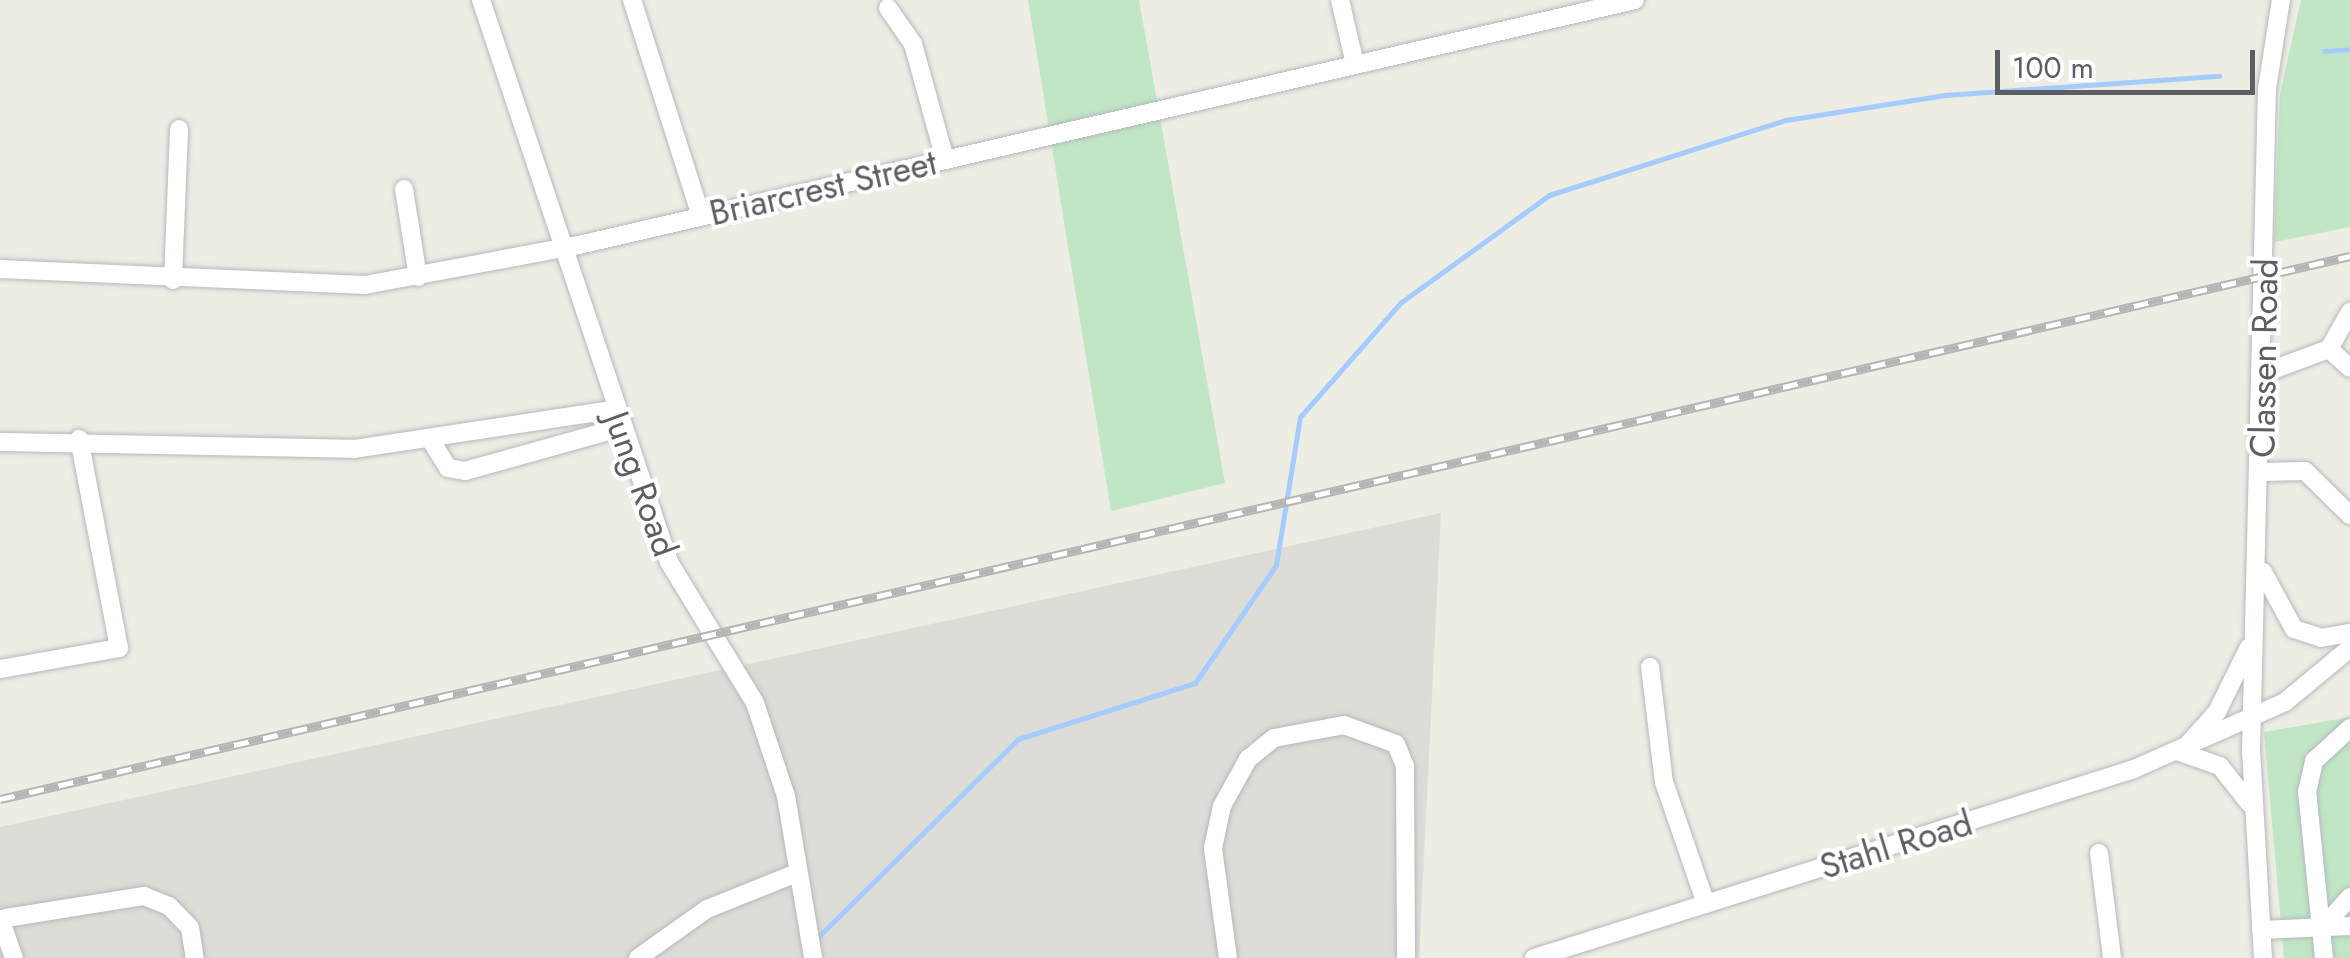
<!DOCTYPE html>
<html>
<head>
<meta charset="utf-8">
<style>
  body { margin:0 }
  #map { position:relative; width:2350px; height:958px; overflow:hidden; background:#eeede4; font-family:Jost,sans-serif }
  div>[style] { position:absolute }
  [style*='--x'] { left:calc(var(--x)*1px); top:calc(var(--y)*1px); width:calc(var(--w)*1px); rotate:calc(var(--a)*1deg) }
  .industrial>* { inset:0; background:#dddcd6 }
  .green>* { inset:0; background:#c0e6c5 }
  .stream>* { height:5px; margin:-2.5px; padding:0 2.5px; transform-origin:2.5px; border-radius:2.5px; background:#a4ccfe }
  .roads { filter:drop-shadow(0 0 2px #b6b8be) drop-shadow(0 0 2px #b6b8be) }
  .minor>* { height:18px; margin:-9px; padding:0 9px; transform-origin:9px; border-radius:9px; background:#fff }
  .rail>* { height:9px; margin-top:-4.5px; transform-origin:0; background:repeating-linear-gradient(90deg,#fff 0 15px,#b4b5b5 0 30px); box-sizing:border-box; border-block:2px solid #b4b5b5 }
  span { translate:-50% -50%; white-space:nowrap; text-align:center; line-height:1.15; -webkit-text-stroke:8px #fff; paint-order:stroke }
  .street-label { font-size:35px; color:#5c5e64 }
  .scale { position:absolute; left:1995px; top:50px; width:260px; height:45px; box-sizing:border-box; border:5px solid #5c5e64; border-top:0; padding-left:12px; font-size:30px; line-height:35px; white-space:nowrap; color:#5c5e64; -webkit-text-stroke:8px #fff; paint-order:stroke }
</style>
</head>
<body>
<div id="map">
  <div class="industrial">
    <i style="clip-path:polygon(1441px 513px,1419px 958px,0 958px,0 827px)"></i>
  </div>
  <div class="green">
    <i style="clip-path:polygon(1028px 0,1139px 0,1225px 483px,1111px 511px)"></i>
    <i style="clip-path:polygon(2301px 0,2350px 0,2350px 227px,2274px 242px,2280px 94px)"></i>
    <i style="clip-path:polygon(2350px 717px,2350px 958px,2284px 958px,2264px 732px)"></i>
  </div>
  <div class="stream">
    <i style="--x:2324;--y:51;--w:26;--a:-4"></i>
    <i style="--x:818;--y:937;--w:281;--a:-44.7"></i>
    <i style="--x:1018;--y:739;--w:186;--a:-17.6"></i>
    <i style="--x:1195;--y:683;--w:143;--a:-55.5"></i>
    <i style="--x:1276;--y:565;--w:150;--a:-80.8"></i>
    <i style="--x:1300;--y:417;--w:152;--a:-48.7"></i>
    <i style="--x:1400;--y:303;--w:184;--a:-35.9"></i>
    <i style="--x:1549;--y:195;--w:249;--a:-17.6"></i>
    <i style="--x:1786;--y:120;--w:161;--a:-8.9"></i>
    <i style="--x:1945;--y:95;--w:275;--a:-4"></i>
  </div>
  <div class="roads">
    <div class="minor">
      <i style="--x:481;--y:0;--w:593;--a:71.5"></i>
      <i style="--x:669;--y:562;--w:165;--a:58.6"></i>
      <i style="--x:755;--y:703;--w:98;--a:71.6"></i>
      <i style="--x:786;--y:796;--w:164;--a:80.5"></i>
      <i style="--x:632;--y:0;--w:227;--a:72.3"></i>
      <i style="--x:1340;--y:0;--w:66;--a:76.8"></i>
      <i style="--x:888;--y:8;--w:44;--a:55.2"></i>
      <i style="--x:913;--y:44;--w:119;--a:74.5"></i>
      <i style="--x:404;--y:189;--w:89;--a:81"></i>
      <i style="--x:0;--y:269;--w:365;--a:2.5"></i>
      <i style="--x:365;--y:285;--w:218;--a:-10.6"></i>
      <i style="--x:579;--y:245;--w:1084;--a:-13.06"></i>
      <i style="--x:173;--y:280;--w:151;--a:-87.7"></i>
      <i style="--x:2329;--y:349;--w:28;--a:42"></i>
      <i style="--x:2264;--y:373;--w:69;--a:-20.3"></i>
      <i style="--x:2329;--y:349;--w:43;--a:-60.4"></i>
      <i style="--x:430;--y:439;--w:34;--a:58"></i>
      <i style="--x:448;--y:468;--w:17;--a:10"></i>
      <i style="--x:465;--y:471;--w:160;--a:-15.6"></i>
      <i style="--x:0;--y:442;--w:354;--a:1.1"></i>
      <i style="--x:354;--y:449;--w:262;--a:-8.6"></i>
      <i style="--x:2262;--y:472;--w:43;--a:-1.3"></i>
      <i style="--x:2305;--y:471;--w:63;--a:44.4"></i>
      <i style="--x:2263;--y:572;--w:65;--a:61.5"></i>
      <i style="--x:2294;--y:629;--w:28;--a:18"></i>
      <i style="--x:2321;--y:638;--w:29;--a:-10"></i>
      <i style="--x:1650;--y:667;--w:116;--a:83.1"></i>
      <i style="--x:1664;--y:782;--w:129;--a:71"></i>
      <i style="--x:0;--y:669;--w:121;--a:-10"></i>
      <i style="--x:119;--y:648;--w:213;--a:-100.8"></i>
      <i style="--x:2189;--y:743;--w:42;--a:-47.9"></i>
      <i style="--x:2217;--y:712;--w:72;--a:-63.8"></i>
      <i style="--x:2177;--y:751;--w:46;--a:19.2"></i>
      <i style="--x:2220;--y:766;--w:47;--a:51.9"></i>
      <i style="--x:2099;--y:853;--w:106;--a:82.9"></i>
      <i style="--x:6;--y:918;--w:140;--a:-9.1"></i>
      <i style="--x:144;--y:896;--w:27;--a:22"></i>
      <i style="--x:169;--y:906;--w:30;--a:46"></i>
      <i style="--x:190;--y:928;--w:30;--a:81"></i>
      <i style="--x:0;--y:919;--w:41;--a:70.3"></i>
      <i style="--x:2323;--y:927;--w:40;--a:-48"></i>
      <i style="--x:2261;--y:930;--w:89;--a:-2.6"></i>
      <i style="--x:638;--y:958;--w:85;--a:-35.4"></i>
      <i style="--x:707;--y:909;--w:97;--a:-21.8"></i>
      <i style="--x:1228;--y:958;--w:111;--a:-97.8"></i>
      <i style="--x:1213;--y:848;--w:43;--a:-77.9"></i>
      <i style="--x:1222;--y:806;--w:54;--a:-61"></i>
      <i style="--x:1248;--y:759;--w:33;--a:-39"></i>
      <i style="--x:1274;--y:738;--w:71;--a:-10.5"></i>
      <i style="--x:1344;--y:725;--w:55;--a:20.1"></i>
      <i style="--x:1396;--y:744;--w:24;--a:68"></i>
      <i style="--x:1405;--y:766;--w:192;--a:89.7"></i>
      <i style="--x:1534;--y:958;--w:629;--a:-17.48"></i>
      <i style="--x:2134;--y:769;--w:165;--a:-23.9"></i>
      <i style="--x:2285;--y:702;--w:85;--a:-39.7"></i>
      <i style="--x:2263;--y:958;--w:207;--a:-93.3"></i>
      <i style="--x:2251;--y:751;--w:662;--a:-88.62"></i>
      <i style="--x:2267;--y:89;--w:90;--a:-81.1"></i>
      <i style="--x:2324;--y:958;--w:167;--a:-95.8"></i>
      <i style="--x:2307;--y:792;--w:32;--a:-77"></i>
      <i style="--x:2314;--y:761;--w:49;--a:-42.5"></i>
    </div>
  </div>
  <div class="rail">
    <i style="--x:0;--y:799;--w:2412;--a:-13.01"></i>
  </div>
  <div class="street-label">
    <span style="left:823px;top:188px;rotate:-13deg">Briarcrest Street</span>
    <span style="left:2264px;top:358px;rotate:-89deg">Classen Road</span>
    <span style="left:641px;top:484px;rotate:70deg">Jung Road</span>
    <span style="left:1896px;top:845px;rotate:-17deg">Stahl Road</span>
  </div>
  <div class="scale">100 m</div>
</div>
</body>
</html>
